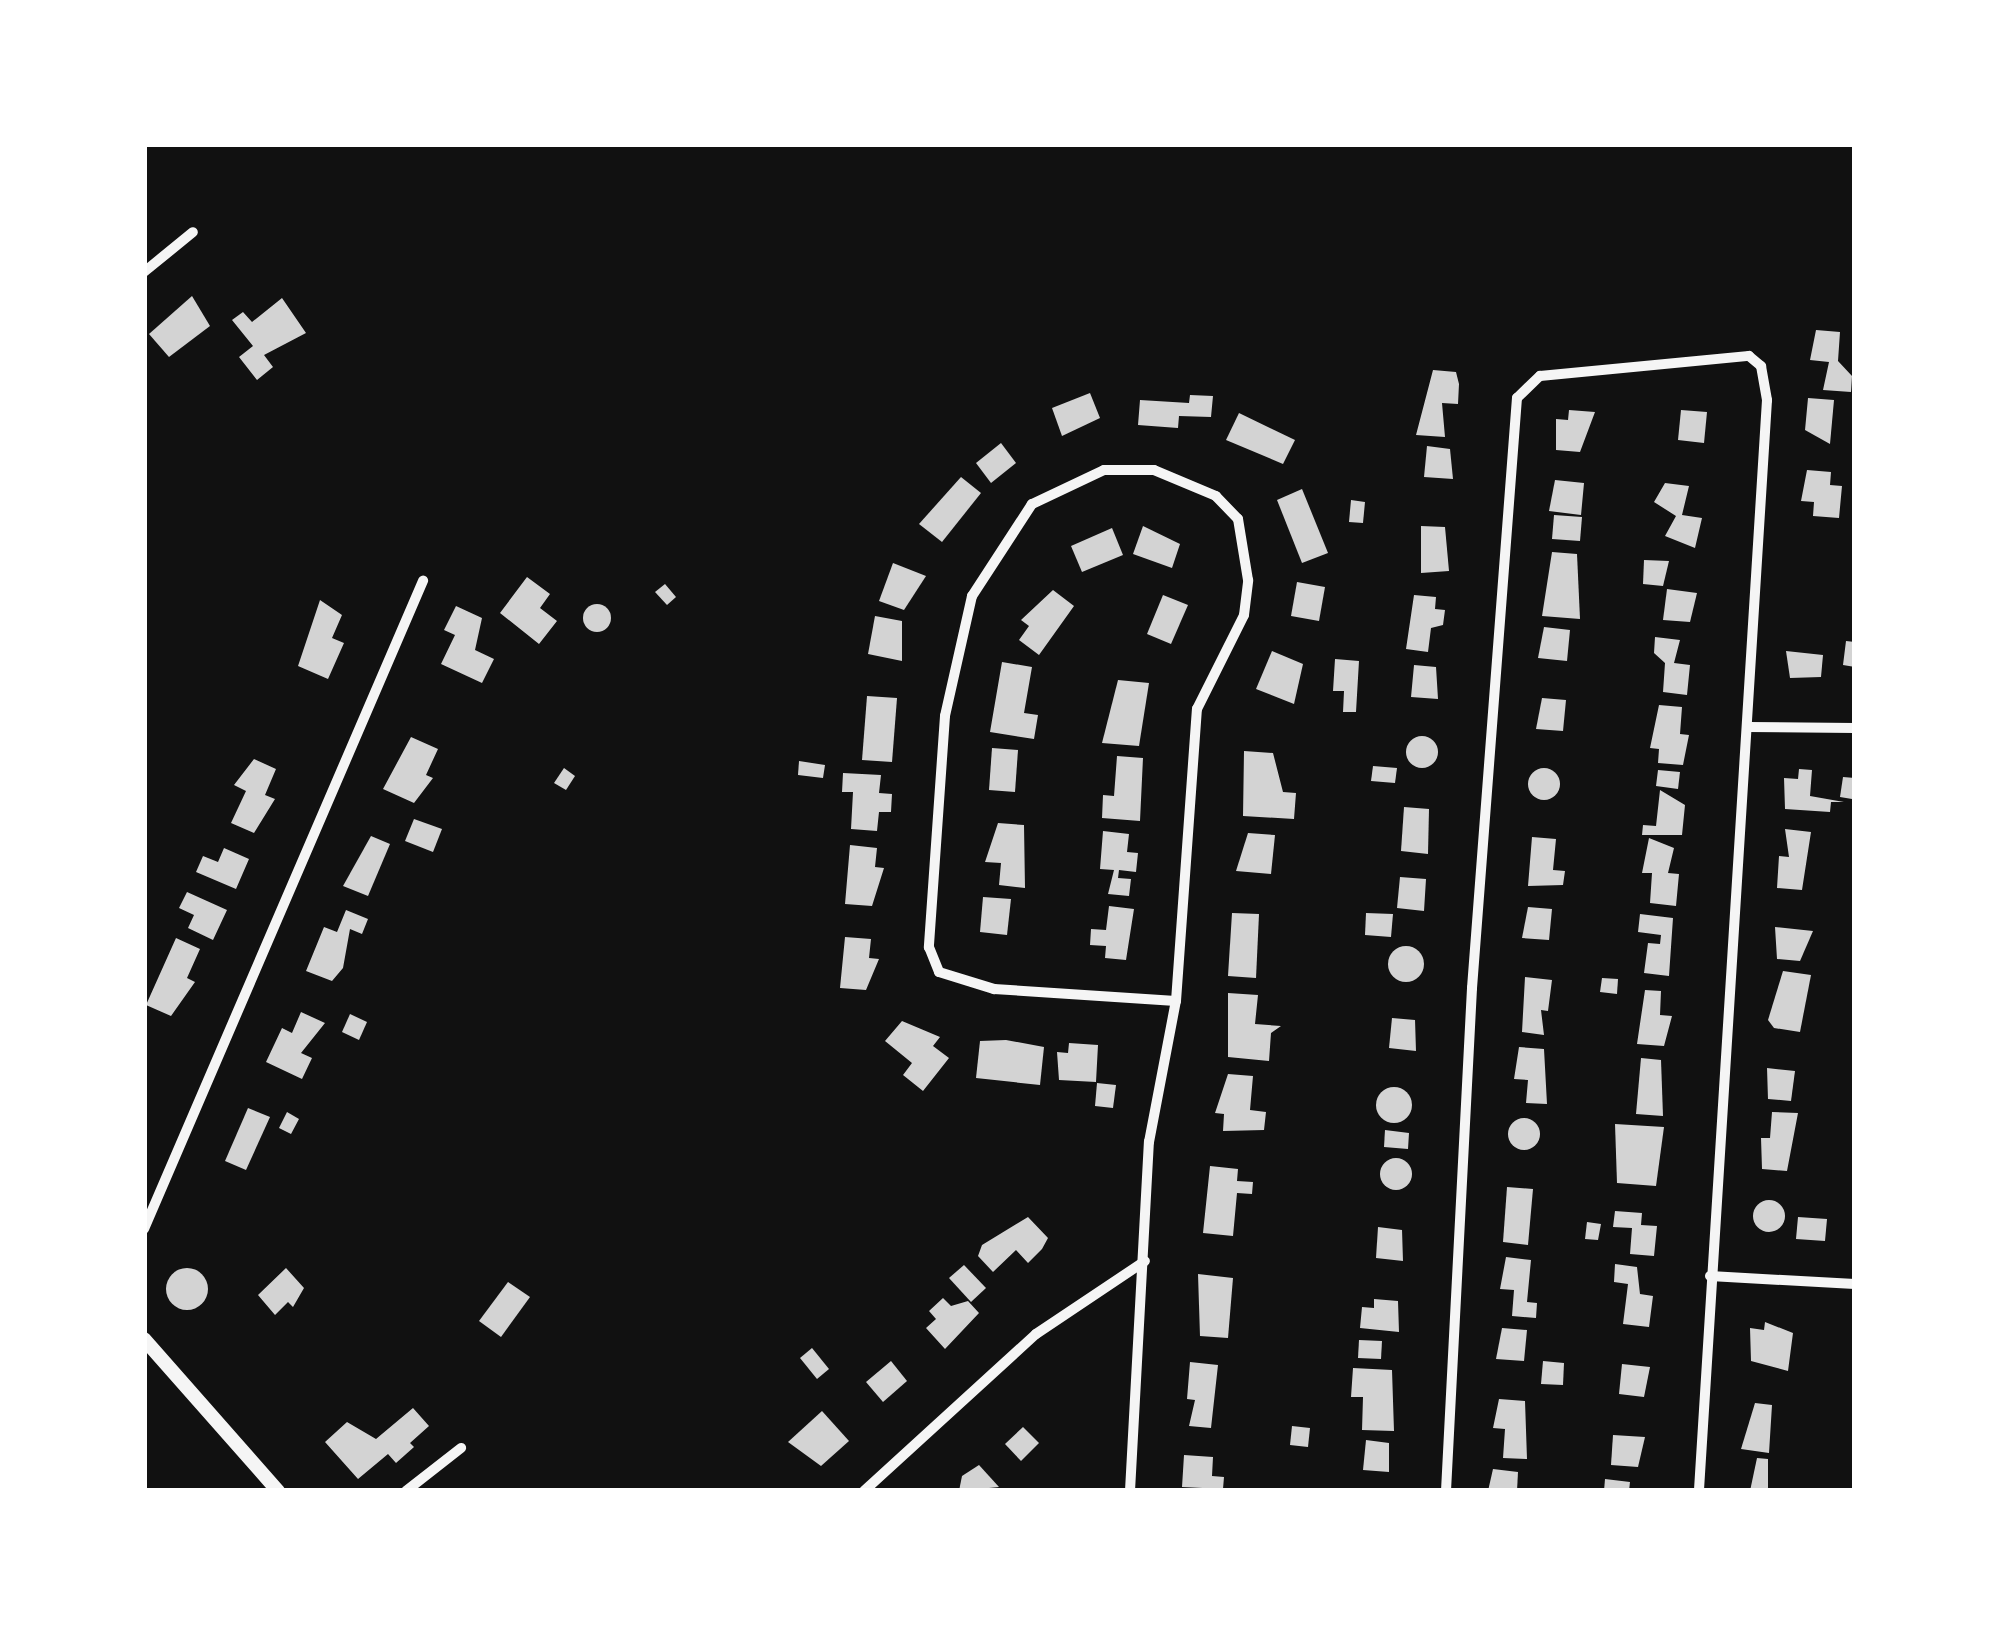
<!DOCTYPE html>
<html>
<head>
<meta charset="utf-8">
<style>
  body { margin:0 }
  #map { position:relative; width:1999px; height:1635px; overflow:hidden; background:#111; font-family:Georgia,serif }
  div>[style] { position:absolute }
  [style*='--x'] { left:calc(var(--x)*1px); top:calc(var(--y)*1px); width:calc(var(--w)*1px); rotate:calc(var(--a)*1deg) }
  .building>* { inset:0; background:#d3d3d3 }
  .round { border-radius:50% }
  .minor>* { height:10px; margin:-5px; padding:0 5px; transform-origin:5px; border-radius:5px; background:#f5f5f5 }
  .secondary>* { height:14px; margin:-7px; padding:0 7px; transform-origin:7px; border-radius:7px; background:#f5f5f5 }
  span { translate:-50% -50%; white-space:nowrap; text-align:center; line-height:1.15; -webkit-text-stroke:9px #fff; paint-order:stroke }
  .frame { position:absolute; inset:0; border:147px solid #fff; pointer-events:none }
</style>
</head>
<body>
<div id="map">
  <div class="building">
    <i style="clip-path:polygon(192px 296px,210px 326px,169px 357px,149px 334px)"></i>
    <i style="clip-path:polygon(282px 298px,306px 333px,264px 355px,273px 367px,257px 380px,239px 357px,253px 346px,232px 320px,243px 312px,252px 322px)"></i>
    <i style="clip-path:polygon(1816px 330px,1840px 332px,1838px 361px,1852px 376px,1851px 392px,1823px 390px,1829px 362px,1810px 360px)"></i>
    <i style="clip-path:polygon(1433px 370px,1456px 372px,1459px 384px,1458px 404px,1442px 403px,1445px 437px,1416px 435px)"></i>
    <i style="clip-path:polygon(1090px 393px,1100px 418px,1062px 436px,1052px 408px)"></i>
    <i style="clip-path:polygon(1190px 395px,1213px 396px,1211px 417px,1179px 416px,1178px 428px,1138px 425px,1140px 400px,1189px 403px)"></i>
    <i style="clip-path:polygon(1808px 398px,1834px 400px,1830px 444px,1805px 430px)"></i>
    <i style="clip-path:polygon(1569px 410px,1595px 412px,1580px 452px,1556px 450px,1556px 419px,1568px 420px)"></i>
    <i style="clip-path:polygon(1681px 410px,1707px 412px,1704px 443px,1678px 440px)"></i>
    <i style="clip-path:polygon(1239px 413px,1295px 440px,1283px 464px,1226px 440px)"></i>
    <i style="clip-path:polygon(1001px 443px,1016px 463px,991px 483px,976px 463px)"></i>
    <i style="clip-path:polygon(1427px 446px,1450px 449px,1453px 479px,1424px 477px)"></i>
    <i style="clip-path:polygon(1807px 470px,1831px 472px,1830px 485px,1842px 486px,1839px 518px,1813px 516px,1814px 502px,1801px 501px)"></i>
    <i style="clip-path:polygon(961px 477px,981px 493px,942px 542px,919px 524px)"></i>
    <i style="clip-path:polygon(1555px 480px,1584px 483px,1581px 515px,1549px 511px)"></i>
    <i style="clip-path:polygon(1665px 483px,1689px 486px,1682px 515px,1702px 518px,1695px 548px,1665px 536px,1676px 516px,1654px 502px)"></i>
    <i style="clip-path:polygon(1302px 489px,1328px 553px,1302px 563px,1277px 500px)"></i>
    <i style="clip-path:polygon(1351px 500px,1365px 502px,1363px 523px,1349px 522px)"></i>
    <i style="clip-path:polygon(1554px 515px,1582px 517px,1580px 541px,1552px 539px)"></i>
    <i style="clip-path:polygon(1143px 526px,1180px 544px,1172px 568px,1133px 554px)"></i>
    <i style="clip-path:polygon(1421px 526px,1445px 527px,1449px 571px,1421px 573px)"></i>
    <i style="clip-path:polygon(1112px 528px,1123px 555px,1082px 572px,1071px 546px)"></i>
    <i style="clip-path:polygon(1552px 552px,1577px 554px,1580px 619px,1542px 616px)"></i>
    <i style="clip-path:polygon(1644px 560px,1669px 561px,1663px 586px,1643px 584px)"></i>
    <i style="clip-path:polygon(893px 563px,926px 576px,904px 610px,879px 601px)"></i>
    <i style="clip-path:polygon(527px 577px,550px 594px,540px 608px,557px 621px,539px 644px,500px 613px)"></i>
    <i style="clip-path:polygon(1297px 582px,1325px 587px,1319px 621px,1291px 616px)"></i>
    <i style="clip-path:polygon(665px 584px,676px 597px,667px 605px,655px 592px)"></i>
    <i style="clip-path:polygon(1667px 589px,1697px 593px,1690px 622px,1663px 620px)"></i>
    <i style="clip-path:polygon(1053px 590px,1074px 606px,1039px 655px,1019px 640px,1029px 626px,1021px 620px)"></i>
    <i style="clip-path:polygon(1163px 595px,1188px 605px,1171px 644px,1147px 634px)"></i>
    <i style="clip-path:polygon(1414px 595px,1436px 597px,1435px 609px,1445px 610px,1443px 625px,1431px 628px,1428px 652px,1406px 649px)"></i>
    <i style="clip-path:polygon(320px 600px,342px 615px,332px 638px,344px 643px,328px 679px,298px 666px)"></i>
    <i class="round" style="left:583px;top:604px;width:28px;height:28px"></i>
    <i style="clip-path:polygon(456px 606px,482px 618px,475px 650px,494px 659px,482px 683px,441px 664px,455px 635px,444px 630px)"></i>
    <i style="clip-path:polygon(875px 616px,902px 621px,902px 661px,868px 654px)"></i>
    <i style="clip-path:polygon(1544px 627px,1570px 630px,1567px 661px,1538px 658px)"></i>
    <i style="clip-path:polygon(1655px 637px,1680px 640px,1674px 663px,1690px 665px,1687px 695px,1663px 692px,1665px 663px,1654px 653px)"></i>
    <i style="clip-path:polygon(1846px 641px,1855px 642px,1855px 667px,1843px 665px)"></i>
    <i style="clip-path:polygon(1272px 651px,1303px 664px,1294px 704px,1256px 689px)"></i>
    <i style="clip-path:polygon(1786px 651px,1823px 655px,1821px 677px,1790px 678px)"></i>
    <i style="clip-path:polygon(1335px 659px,1359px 661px,1356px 712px,1343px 712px,1344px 691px,1333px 691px)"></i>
    <i style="clip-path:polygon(1002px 662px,1032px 667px,1024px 713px,1038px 715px,1034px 739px,990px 732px)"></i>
    <i style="clip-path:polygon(1414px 665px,1436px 667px,1438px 699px,1411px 697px)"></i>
    <i style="clip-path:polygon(1118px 680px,1149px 683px,1139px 746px,1102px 743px)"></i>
    <i style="clip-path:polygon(867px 696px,897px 698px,892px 762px,862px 760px)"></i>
    <i style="clip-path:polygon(1542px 698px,1566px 700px,1563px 731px,1536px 729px)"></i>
    <i style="clip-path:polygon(1659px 705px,1682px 707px,1680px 734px,1689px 735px,1683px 765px,1658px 763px,1659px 749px,1650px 748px)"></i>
    <i class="round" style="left:1406px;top:736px;width:32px;height:32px"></i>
    <i style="clip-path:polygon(411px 737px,438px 749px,426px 775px,433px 778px,414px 803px,383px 789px)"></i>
    <i style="clip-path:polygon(992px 748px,1018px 750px,1015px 792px,989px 790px)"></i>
    <i style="clip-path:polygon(1244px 751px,1273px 753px,1283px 792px,1296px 793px,1294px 819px,1243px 816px)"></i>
    <i style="clip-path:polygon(1117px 756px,1143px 758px,1140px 821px,1102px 818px,1103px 795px,1114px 796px)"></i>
    <i style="clip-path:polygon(254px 759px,276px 769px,265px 795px,275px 799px,254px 833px,231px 823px,246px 791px,234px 785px)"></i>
    <i style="clip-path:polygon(799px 761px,825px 765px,823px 778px,798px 775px)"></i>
    <i style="clip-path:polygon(1373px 766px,1397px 768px,1395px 783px,1371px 781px)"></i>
    <i style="clip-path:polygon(564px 768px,575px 776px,566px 790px,554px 783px)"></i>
    <i class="round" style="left:1528px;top:768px;width:32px;height:32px"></i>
    <i style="clip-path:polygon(1799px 769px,1812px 770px,1810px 796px,1844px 802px,1831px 802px,1830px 812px,1785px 809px,1784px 778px,1798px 779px)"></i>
    <i style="clip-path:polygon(1658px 770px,1680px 772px,1678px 789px,1656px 786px)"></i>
    <i style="clip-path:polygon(843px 773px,881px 775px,879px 793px,892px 794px,891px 812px,879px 812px,877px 831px,851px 829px,853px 792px,842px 792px)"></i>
    <i style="clip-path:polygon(1843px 777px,1855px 778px,1852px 799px,1840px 797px)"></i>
    <i style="clip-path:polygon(1660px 790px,1685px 805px,1682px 835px,1642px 835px,1643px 825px,1656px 826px)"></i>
    <i style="clip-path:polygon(1404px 807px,1429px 809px,1428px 854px,1401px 851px)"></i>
    <i style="clip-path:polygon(414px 819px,442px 829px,433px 852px,405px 841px)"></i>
    <i style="clip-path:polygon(998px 823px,1024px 825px,1025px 888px,999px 885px,1001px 863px,985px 862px)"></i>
    <i style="clip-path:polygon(1785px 829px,1811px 832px,1802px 890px,1777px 888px,1779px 856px,1789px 857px)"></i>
    <i style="clip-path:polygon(1103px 831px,1129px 834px,1127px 852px,1138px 853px,1136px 872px,1119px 870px,1118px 878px,1131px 879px,1129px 896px,1108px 894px,1114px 870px,1100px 869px)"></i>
    <i style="clip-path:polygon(1248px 833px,1275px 835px,1271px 874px,1236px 871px)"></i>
    <i style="clip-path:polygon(371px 836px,390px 844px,368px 896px,343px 886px)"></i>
    <i style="clip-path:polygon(1532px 837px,1556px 839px,1553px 870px,1565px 871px,1563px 885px,1528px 886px)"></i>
    <i style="clip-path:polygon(1649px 838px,1674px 848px,1668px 873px,1679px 874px,1676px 906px,1650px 903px,1652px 873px,1642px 873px)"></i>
    <i style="clip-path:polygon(850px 845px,877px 848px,875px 867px,884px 868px,872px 906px,845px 904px)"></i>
    <i style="clip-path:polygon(224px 848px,249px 859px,236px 889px,196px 872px,203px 856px,218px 862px)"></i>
    <i style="clip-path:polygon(1400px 877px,1426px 879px,1424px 911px,1397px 908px)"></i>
    <i style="clip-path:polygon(187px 892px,227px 910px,213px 940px,188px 928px,194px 915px,179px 908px)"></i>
    <i style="clip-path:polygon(983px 897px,1011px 899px,1007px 935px,980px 932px)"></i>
    <i style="clip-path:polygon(1109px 906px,1134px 909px,1126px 960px,1105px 958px,1106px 946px,1090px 945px,1091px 929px,1106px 930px)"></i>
    <i style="clip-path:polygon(1528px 907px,1552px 909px,1549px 940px,1522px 938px)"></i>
    <i style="clip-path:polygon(346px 910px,368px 919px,362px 934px,350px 929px,343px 968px,332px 981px,306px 971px,324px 927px,337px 932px)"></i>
    <i style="clip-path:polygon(1232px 913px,1259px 914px,1256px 978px,1228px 976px)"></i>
    <i style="clip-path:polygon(1366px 913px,1393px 914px,1391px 937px,1365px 935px)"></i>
    <i style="clip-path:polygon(1640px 914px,1673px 918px,1669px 976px,1644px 973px,1648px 943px,1660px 944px,1661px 935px,1638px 932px)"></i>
    <i style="clip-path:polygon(1775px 927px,1813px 931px,1800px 961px,1777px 959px)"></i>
    <i style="clip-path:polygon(845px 937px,871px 939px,869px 958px,879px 959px,866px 990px,840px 988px)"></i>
    <i style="clip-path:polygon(176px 938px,200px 949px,187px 978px,195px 982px,171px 1016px,146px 1005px)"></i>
    <i class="round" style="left:1388px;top:946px;width:36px;height:36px"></i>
    <i style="clip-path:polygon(1783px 971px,1811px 975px,1800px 1032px,1774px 1028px,1768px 1020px)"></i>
    <i style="clip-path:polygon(1525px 977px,1552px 980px,1548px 1011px,1541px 1010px,1544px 1035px,1522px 1032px)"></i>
    <i style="clip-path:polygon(1602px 978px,1618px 979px,1617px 994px,1600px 992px)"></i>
    <i style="clip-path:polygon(1645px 990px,1661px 991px,1660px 1015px,1672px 1016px,1664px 1046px,1637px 1044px)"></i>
    <i style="clip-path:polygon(1228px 993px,1258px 995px,1255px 1024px,1281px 1026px,1271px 1033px,1269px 1061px,1228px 1057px)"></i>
    <i style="clip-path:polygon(301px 1012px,325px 1023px,301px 1053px,312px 1058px,302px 1079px,266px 1062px,282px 1028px,292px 1033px)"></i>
    <i style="clip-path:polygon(350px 1014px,367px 1022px,359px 1040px,342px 1032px)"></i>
    <i style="clip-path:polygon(1392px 1018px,1415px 1020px,1416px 1051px,1389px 1048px)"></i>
    <i style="clip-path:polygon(902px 1021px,940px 1037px,933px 1046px,949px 1058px,923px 1091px,903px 1075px,912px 1063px,885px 1041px)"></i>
    <i style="clip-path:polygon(1006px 1040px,1044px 1047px,1040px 1085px,976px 1078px,980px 1041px)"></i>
    <i style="clip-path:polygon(1069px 1043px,1098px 1045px,1096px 1082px,1059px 1080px,1057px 1052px,1068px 1053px)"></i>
    <i style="clip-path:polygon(1519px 1047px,1544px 1049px,1547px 1104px,1526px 1103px,1528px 1080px,1514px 1079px)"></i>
    <i style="clip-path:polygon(1641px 1058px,1661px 1060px,1663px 1116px,1636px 1114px)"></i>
    <i style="clip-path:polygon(1767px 1068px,1795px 1071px,1791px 1101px,1768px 1099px)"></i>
    <i style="clip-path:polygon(1228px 1074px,1253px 1076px,1250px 1110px,1266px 1112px,1264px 1130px,1223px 1131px,1224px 1114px,1215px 1113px)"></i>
    <i style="clip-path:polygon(1097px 1083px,1116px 1085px,1113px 1108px,1095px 1106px)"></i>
    <i class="round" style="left:1376px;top:1087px;width:36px;height:36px"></i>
    <i style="clip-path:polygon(248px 1108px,270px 1117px,246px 1170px,225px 1161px)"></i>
    <i style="clip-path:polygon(287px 1112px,299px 1119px,291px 1134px,279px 1128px)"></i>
    <i style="clip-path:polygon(1772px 1112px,1798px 1113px,1787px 1171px,1762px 1169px,1761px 1138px,1770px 1138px)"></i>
    <i class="round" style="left:1508px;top:1118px;width:32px;height:32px"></i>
    <i style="clip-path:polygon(1615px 1124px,1664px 1127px,1656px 1186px,1617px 1183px)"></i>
    <i style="clip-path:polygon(1385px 1130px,1409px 1133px,1408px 1149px,1384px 1147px)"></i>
    <i class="round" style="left:1380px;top:1158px;width:32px;height:32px"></i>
    <i style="clip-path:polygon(1210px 1166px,1238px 1169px,1237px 1181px,1253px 1182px,1252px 1194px,1237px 1193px,1233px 1236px,1203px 1233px)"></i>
    <i style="clip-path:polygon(1507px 1187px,1533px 1189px,1528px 1245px,1503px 1242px)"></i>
    <i class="round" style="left:1753px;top:1200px;width:32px;height:32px"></i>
    <i style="clip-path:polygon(1615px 1211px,1642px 1213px,1641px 1225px,1657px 1226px,1654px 1256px,1630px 1254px,1632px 1228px,1613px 1227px)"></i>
    <i style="clip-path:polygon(1028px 1217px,1048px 1238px,1042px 1249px,1028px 1263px,1016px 1250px,993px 1272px,978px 1256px,982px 1245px)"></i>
    <i style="clip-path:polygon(1798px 1217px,1827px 1219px,1825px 1241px,1796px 1239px)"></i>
    <i style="clip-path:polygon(1587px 1222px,1601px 1224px,1598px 1240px,1585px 1239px)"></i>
    <i style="clip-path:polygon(1378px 1227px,1402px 1230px,1403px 1261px,1376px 1258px)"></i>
    <i style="clip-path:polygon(1506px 1257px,1531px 1260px,1527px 1302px,1537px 1303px,1536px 1318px,1512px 1316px,1514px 1290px,1500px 1289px)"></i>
    <i style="clip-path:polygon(1615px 1264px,1637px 1267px,1640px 1294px,1653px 1296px,1649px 1327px,1623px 1324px,1628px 1284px,1614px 1282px)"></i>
    <i style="clip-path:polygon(964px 1265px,986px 1288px,971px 1302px,949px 1278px)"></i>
    <i class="round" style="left:166px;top:1268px;width:42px;height:42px"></i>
    <i style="clip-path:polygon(286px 1268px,304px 1288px,293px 1307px,288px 1302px,275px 1315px,258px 1295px)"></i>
    <i style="clip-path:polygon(1198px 1274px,1233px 1278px,1228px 1338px,1200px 1336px)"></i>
    <i style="clip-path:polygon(508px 1282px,530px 1297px,501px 1337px,479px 1321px)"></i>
    <i style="clip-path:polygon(943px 1298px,951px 1306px,968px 1301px,979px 1313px,945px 1349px,926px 1328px,936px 1319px,929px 1311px)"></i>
    <i style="clip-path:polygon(1374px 1299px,1398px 1301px,1399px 1332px,1360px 1328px,1362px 1307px,1374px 1308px)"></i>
    <i style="clip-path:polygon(1765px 1322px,1793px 1333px,1788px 1371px,1751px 1361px,1750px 1328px,1764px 1330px)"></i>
    <i style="clip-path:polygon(1502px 1328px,1527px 1330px,1524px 1361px,1496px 1359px)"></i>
    <i style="clip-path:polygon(1359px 1340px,1382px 1341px,1381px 1359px,1358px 1358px)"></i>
    <i style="clip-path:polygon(812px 1348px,829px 1369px,817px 1379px,800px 1358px)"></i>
    <i style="clip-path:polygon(891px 1361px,907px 1381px,883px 1402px,866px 1382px)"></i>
    <i style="clip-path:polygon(1543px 1361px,1564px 1363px,1563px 1385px,1541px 1384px)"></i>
    <i style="clip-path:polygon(1190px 1362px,1218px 1365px,1211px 1428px,1189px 1426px,1195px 1400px,1187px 1399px)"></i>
    <i style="clip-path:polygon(1622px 1364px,1650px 1367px,1644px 1397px,1619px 1394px)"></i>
    <i style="clip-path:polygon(1353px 1368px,1392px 1370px,1394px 1431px,1362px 1430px,1363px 1397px,1351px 1397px)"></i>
    <i style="clip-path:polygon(1499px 1399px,1525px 1401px,1527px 1459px,1503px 1458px,1505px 1429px,1493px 1428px)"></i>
    <i style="clip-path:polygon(1755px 1403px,1772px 1405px,1769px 1453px,1741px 1449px)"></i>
    <i style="clip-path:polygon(413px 1408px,429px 1426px,410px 1443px,414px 1447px,396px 1463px,388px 1454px,358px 1479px,325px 1442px,347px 1422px,376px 1439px)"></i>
    <i style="clip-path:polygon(822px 1411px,849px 1441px,821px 1466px,788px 1442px)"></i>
    <i style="clip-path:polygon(1292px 1426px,1310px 1428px,1308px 1447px,1290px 1445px)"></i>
    <i style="clip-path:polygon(1023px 1427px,1039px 1443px,1021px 1461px,1005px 1444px)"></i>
    <i style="clip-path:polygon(1613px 1435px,1645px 1437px,1638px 1467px,1611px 1465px)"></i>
    <i style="clip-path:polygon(1366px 1440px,1389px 1443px,1389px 1472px,1363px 1470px)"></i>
    <i style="clip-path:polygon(1184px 1455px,1213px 1457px,1212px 1476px,1224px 1477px,1223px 1489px,1182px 1487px)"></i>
    <i style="clip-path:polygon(1757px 1458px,1768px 1459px,1768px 1491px,1750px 1491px)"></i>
    <i style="clip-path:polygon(979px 1465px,999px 1487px,959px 1491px,962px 1476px)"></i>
    <i style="clip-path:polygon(1493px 1469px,1518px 1472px,1517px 1491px,1488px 1491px)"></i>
    <i style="clip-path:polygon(1605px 1479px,1630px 1482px,1629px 1491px,1604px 1491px)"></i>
  </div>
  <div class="minor">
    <i style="--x:144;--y:272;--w:63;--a:-39.2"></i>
    <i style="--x:1748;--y:727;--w:107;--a:0.5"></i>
    <i style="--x:144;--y:1229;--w:706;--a:-66.71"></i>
    <i style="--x:1710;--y:1276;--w:145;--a:3.2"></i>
    <i style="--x:406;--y:1491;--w:70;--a:-38"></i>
    <i style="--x:864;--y:1491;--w:233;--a:-42.4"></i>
    <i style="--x:1036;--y:1334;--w:131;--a:-33.8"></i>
    <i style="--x:1130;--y:1491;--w:350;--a:-86.9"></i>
    <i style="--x:1149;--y:1142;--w:144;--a:-79.2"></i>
    <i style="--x:1176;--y:1001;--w:293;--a:-85.9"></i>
    <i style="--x:1197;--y:709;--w:105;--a:-63.4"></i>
    <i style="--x:1244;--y:615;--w:35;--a:-83"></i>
    <i style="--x:1248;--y:580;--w:62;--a:-99.3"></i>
    <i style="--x:1238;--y:519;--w:32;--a:-134"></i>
    <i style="--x:1216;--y:496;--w:67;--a:-157.2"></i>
    <i style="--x:1154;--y:470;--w:50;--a:180"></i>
    <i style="--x:1104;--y:470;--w:80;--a:154.7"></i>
    <i style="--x:1032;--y:504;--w:110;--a:123.1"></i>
    <i style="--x:972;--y:596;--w:123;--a:102.7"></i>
    <i style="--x:945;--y:716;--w:232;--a:94"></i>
    <i style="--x:929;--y:947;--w:27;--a:68"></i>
    <i style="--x:939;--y:972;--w:58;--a:17.2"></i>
    <i style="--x:994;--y:989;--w:182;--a:3.8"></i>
    <i style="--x:1446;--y:1491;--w:504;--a:-87.04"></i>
    <i style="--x:1472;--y:988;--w:592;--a:-85.64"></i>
    <i style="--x:1517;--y:398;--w:32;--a:-44"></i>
    <i style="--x:1540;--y:376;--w:210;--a:-5.5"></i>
    <i style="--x:1749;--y:356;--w:16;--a:40"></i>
    <i style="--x:1761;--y:366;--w:35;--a:80"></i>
    <i style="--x:1767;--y:400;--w:1093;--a:93.57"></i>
  </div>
  <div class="secondary">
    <i style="--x:144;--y:1339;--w:203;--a:48.6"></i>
  </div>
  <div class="frame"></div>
</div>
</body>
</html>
